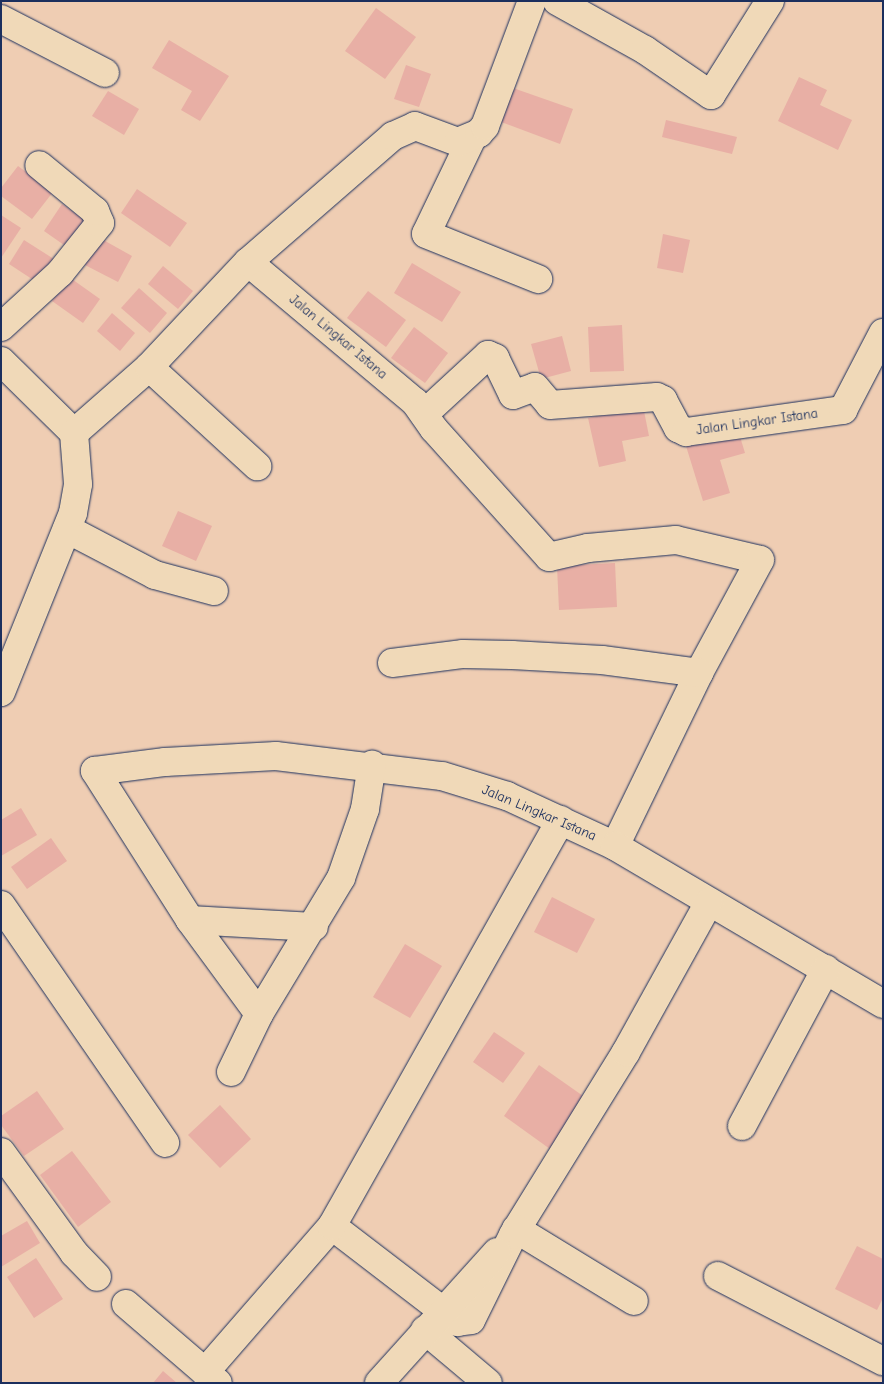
<!DOCTYPE html>
<html>
<head>
<meta charset="utf-8">
<style>
  body { margin:0 }
  #map { position:relative; width:884px; height:1384px; overflow:hidden; background:#efcdb3; font-family:"Comic Neue",sans-serif }
  div>[style] { position:absolute }
  [style*='--x'] { left:calc(var(--x)*1px); top:calc(var(--y)*1px); width:calc(var(--w)*1px); rotate:calc(var(--a)*1deg) }
  .building>* { inset:0; background:#e8afa5 }
  .roads { filter:drop-shadow(0 0 1px #1b2f5e) drop-shadow(0 0 1px #1b2f5e) }
  .minor>* { height:28px; margin:-14px; padding:0 14px; transform-origin:14px; border-radius:14px; background:#f0d9b8 }
  span { translate:-50% -50%; white-space:nowrap; text-align:center; line-height:1.15; -webkit-text-stroke:4px #f0d9b8; paint-order:stroke }
  .street-label { font-size:14px; color:#1b2f5e }
  .frame { position:absolute; inset:0; border:2px solid #1b2f5e; pointer-events:none }
</style>
</head>
<body>
<div id="map">
  <div class="building">
    <i style="clip-path:polygon(376px 8px,416px 37px,385px 79px,345px 51px)"></i>
    <i style="clip-path:polygon(169px 40px,229px 76px,200px 121px,181px 110px,192px 91px,152px 68px)"></i>
    <i style="clip-path:polygon(406px 65px,431px 74px,419px 107px,394px 99px)"></i>
    <i style="clip-path:polygon(799px 77px,827px 90px,820px 105px,852px 120px,838px 150px,778px 121px)"></i>
    <i style="clip-path:polygon(513px 88px,573px 109px,560px 144px,501px 122px)"></i>
    <i style="clip-path:polygon(108px 91px,139px 109px,124px 135px,92px 116px)"></i>
    <i style="clip-path:polygon(666px 120px,737px 137px,732px 154px,662px 137px)"></i>
    <i style="clip-path:polygon(18px 166px,53px 192px,32px 219px,1px 196px,1px 188px)"></i>
    <i style="clip-path:polygon(137px 189px,187px 223px,170px 247px,121px 213px)"></i>
    <i style="clip-path:polygon(62px 204px,93px 226px,74px 252px,44px 231px)"></i>
    <i style="clip-path:polygon(1px 215px,21px 228px,1px 258px)"></i>
    <i style="clip-path:polygon(663px 234px,690px 240px,683px 273px,657px 268px)"></i>
    <i style="clip-path:polygon(98px 237px,132px 256px,118px 282px,83px 264px)"></i>
    <i style="clip-path:polygon(24px 240px,57px 261px,41px 285px,9px 264px)"></i>
    <i style="clip-path:polygon(412px 263px,461px 292px,442px 322px,394px 293px)"></i>
    <i style="clip-path:polygon(163px 266px,193px 291px,178px 309px,148px 284px)"></i>
    <i style="clip-path:polygon(69px 277px,100px 299px,83px 323px,52px 301px)"></i>
    <i style="clip-path:polygon(139px 288px,167px 313px,150px 333px,121px 308px)"></i>
    <i style="clip-path:polygon(368px 291px,406px 320px,386px 347px,347px 318px)"></i>
    <i style="clip-path:polygon(112px 313px,135px 333px,120px 351px,97px 331px)"></i>
    <i style="clip-path:polygon(622px 325px,624px 371px,590px 372px,588px 327px)"></i>
    <i style="clip-path:polygon(414px 327px,448px 353px,425px 383px,391px 358px)"></i>
    <i style="clip-path:polygon(562px 336px,571px 371px,541px 379px,531px 344px)"></i>
    <i style="clip-path:polygon(643px 406px,649px 436px,622px 441px,626px 461px,599px 467px,588px 418px)"></i>
    <i style="clip-path:polygon(738px 430px,745px 453px,720px 460px,730px 493px,703px 501px,686px 446px)"></i>
    <i style="clip-path:polygon(178px 511px,212px 526px,196px 561px,162px 546px)"></i>
    <i style="clip-path:polygon(615px 563px,617px 607px,559px 610px,557px 566px)"></i>
    <i style="clip-path:polygon(21px 808px,37px 835px,1px 856px,1px 820px)"></i>
    <i style="clip-path:polygon(51px 838px,67px 861px,27px 889px,11px 867px)"></i>
    <i style="clip-path:polygon(552px 897px,595px 919px,577px 953px,534px 932px)"></i>
    <i style="clip-path:polygon(405px 944px,442px 966px,410px 1018px,373px 997px)"></i>
    <i style="clip-path:polygon(494px 1032px,525px 1053px,503px 1083px,473px 1062px)"></i>
    <i style="clip-path:polygon(539px 1065px,586px 1098px,550px 1149px,504px 1116px)"></i>
    <i style="clip-path:polygon(37px 1091px,64px 1129px,24px 1156px,1px 1125px,1px 1116px)"></i>
    <i style="clip-path:polygon(220px 1105px,251px 1139px,220px 1168px,188px 1135px)"></i>
    <i style="clip-path:polygon(72px 1151px,111px 1202px,78px 1227px,40px 1175px)"></i>
    <i style="clip-path:polygon(27px 1221px,40px 1243px,1px 1267px,1px 1236px)"></i>
    <i style="clip-path:polygon(857px 1246px,883px 1259px,883px 1298px,877px 1310px,835px 1289px)"></i>
    <i style="clip-path:polygon(36px 1258px,63px 1299px,34px 1318px,7px 1277px)"></i>
    <i style="clip-path:polygon(163px 1371px,177px 1383px,153px 1383px)"></i>
  </div>
  <div class="roads">
    <div class="minor">
      <i style="--x:557;--y:1;--w:101;--a:29.1"></i>
      <i style="--x:645;--y:50;--w:80;--a:34.3"></i>
      <i style="--x:711;--y:95;--w:111;--a:-57.9"></i>
      <i style="--x:1;--y:19;--w:117;--a:27.4"></i>
      <i style="--x:472;--y:138;--w:106;--a:115.6"></i>
      <i style="--x:426;--y:234;--w:121;--a:21.9"></i>
      <i style="--x:248;--y:262;--w:218;--a:40"></i>
      <i style="--x:415;--y:402;--w:33;--a:55"></i>
      <i style="--x:434;--y:429;--w:172;--a:48.1"></i>
      <i style="--x:549;--y:557;--w:40;--a:-13"></i>
      <i style="--x:588;--y:548;--w:88;--a:-5.2"></i>
      <i style="--x:676;--y:540;--w:86;--a:13.4"></i>
      <i style="--x:760;--y:560;--w:128;--a:118.4"></i>
      <i style="--x:699;--y:673;--w:192;--a:115.9"></i>
      <i style="--x:1;--y:327;--w:80;--a:-42.5"></i>
      <i style="--x:60;--y:273;--w:64;--a:-51.3"></i>
      <i style="--x:100;--y:223;--w:13;--a:-113"></i>
      <i style="--x:95;--y:211;--w:72;--a:-140.6"></i>
      <i style="--x:1;--y:361;--w:103;--a:44.6"></i>
      <i style="--x:74;--y:433;--w:100;--a:-41.3"></i>
      <i style="--x:149;--y:367;--w:144;--a:-46.7"></i>
      <i style="--x:248;--y:262;--w:192;--a:-41"></i>
      <i style="--x:393;--y:136;--w:24;--a:-24"></i>
      <i style="--x:415;--y:126;--w:46;--a:20.4"></i>
      <i style="--x:458;--y:142;--w:23;--a:-23"></i>
      <i style="--x:479;--y:133;--w:9;--a:-49"></i>
      <i style="--x:485;--y:126;--w:134;--a:-69.4"></i>
      <i style="--x:149;--y:367;--w:147;--a:42.5"></i>
      <i style="--x:424;--y:414;--w:87;--a:-42.7"></i>
      <i style="--x:488;--y:355;--w:8;--a:23"></i>
      <i style="--x:495;--y:358;--w:41;--a:64.1"></i>
      <i style="--x:513;--y:395;--w:23;--a:-20"></i>
      <i style="--x:535;--y:387;--w:23;--a:50"></i>
      <i style="--x:550;--y:405;--w:107;--a:-4.3"></i>
      <i style="--x:657;--y:397;--w:7;--a:27"></i>
      <i style="--x:663;--y:400;--w:32;--a:62"></i>
      <i style="--x:678;--y:428;--w:9;--a:27"></i>
      <i style="--x:686;--y:432;--w:159;--a:-8"></i>
      <i style="--x:843;--y:410;--w:87;--a:-62.5"></i>
      <i style="--x:67;--y:529;--w:99;--a:27.6"></i>
      <i style="--x:155;--y:575;--w:61;--a:15.2"></i>
      <i style="--x:392;--y:663;--w:72;--a:-7.2"></i>
      <i style="--x:463;--y:654;--w:49;--a:1.2"></i>
      <i style="--x:512;--y:655;--w:90;--a:3.2"></i>
      <i style="--x:602;--y:660;--w:98;--a:7.6"></i>
      <i style="--x:1;--y:692;--w:193;--a:-68.1"></i>
      <i style="--x:73;--y:513;--w:29;--a:-80"></i>
      <i style="--x:78;--y:484;--w:51;--a:-94.5"></i>
      <i style="--x:1;--y:905;--w:289;--a:55.4"></i>
      <i style="--x:190;--y:920;--w:124;--a:3.2"></i>
      <i style="--x:259;--y:1014;--w:117;--a:-126.3"></i>
      <i style="--x:190;--y:920;--w:177;--a:-122.5"></i>
      <i style="--x:95;--y:771;--w:71;--a:-7.3"></i>
      <i style="--x:165;--y:762;--w:111;--a:-3.1"></i>
      <i style="--x:276;--y:756;--w:167;--a:6.9"></i>
      <i style="--x:442;--y:776;--w:68;--a:17.1"></i>
      <i style="--x:507;--y:796;--w:119;--a:24.8"></i>
      <i style="--x:615;--y:846;--w:311;--a:30.5"></i>
      <i style="--x:231;--y:1072;--w:64;--a:-64.2"></i>
      <i style="--x:259;--y:1014;--w:159;--a:-58.9"></i>
      <i style="--x:341;--y:878;--w:73;--a:-70.8"></i>
      <i style="--x:365;--y:809;--w:45;--a:-81"></i>
      <i style="--x:742;--y:1126;--w:178;--a:-61.9"></i>
      <i style="--x:1;--y:1152;--w:125;--a:54.1"></i>
      <i style="--x:74;--y:1253;--w:33;--a:46"></i>
      <i style="--x:332;--y:1226;--w:158;--a:37.5"></i>
      <i style="--x:457;--y:1322;--w:14;--a:-8"></i>
      <i style="--x:471;--y:1320;--w:95;--a:-63.7"></i>
      <i style="--x:513;--y:1235;--w:215;--a:-58.3"></i>
      <i style="--x:626;--y:1052;--w:171;--a:-61"></i>
      <i style="--x:516;--y:1229;--w:138;--a:31.4"></i>
      <i style="--x:718;--y:1276;--w:186;--a:27.3"></i>
      <i style="--x:126;--y:1304;--w:121;--a:40.7"></i>
      <i style="--x:425;--y:1330;--w:82;--a:40.1"></i>
      <i style="--x:205;--y:1372;--w:194;--a:-49"></i>
      <i style="--x:332;--y:1226;--w:466;--a:-60.6"></i>
      <i style="--x:379;--y:1383;--w:176;--a:-48"></i>
    </div>
  </div>
  <div class="street-label">
    <span style="left:338px;top:337px;rotate:40deg">Jalan Lingkar Istana</span>
    <span style="left:757px;top:422px;rotate:-8deg">Jalan Lingkar Istana</span>
    <span style="left:539px;top:813px;rotate:23deg">Jalan Lingkar Istana</span>
  </div>
  <div class="frame"></div>
</div>
</body>
</html>
